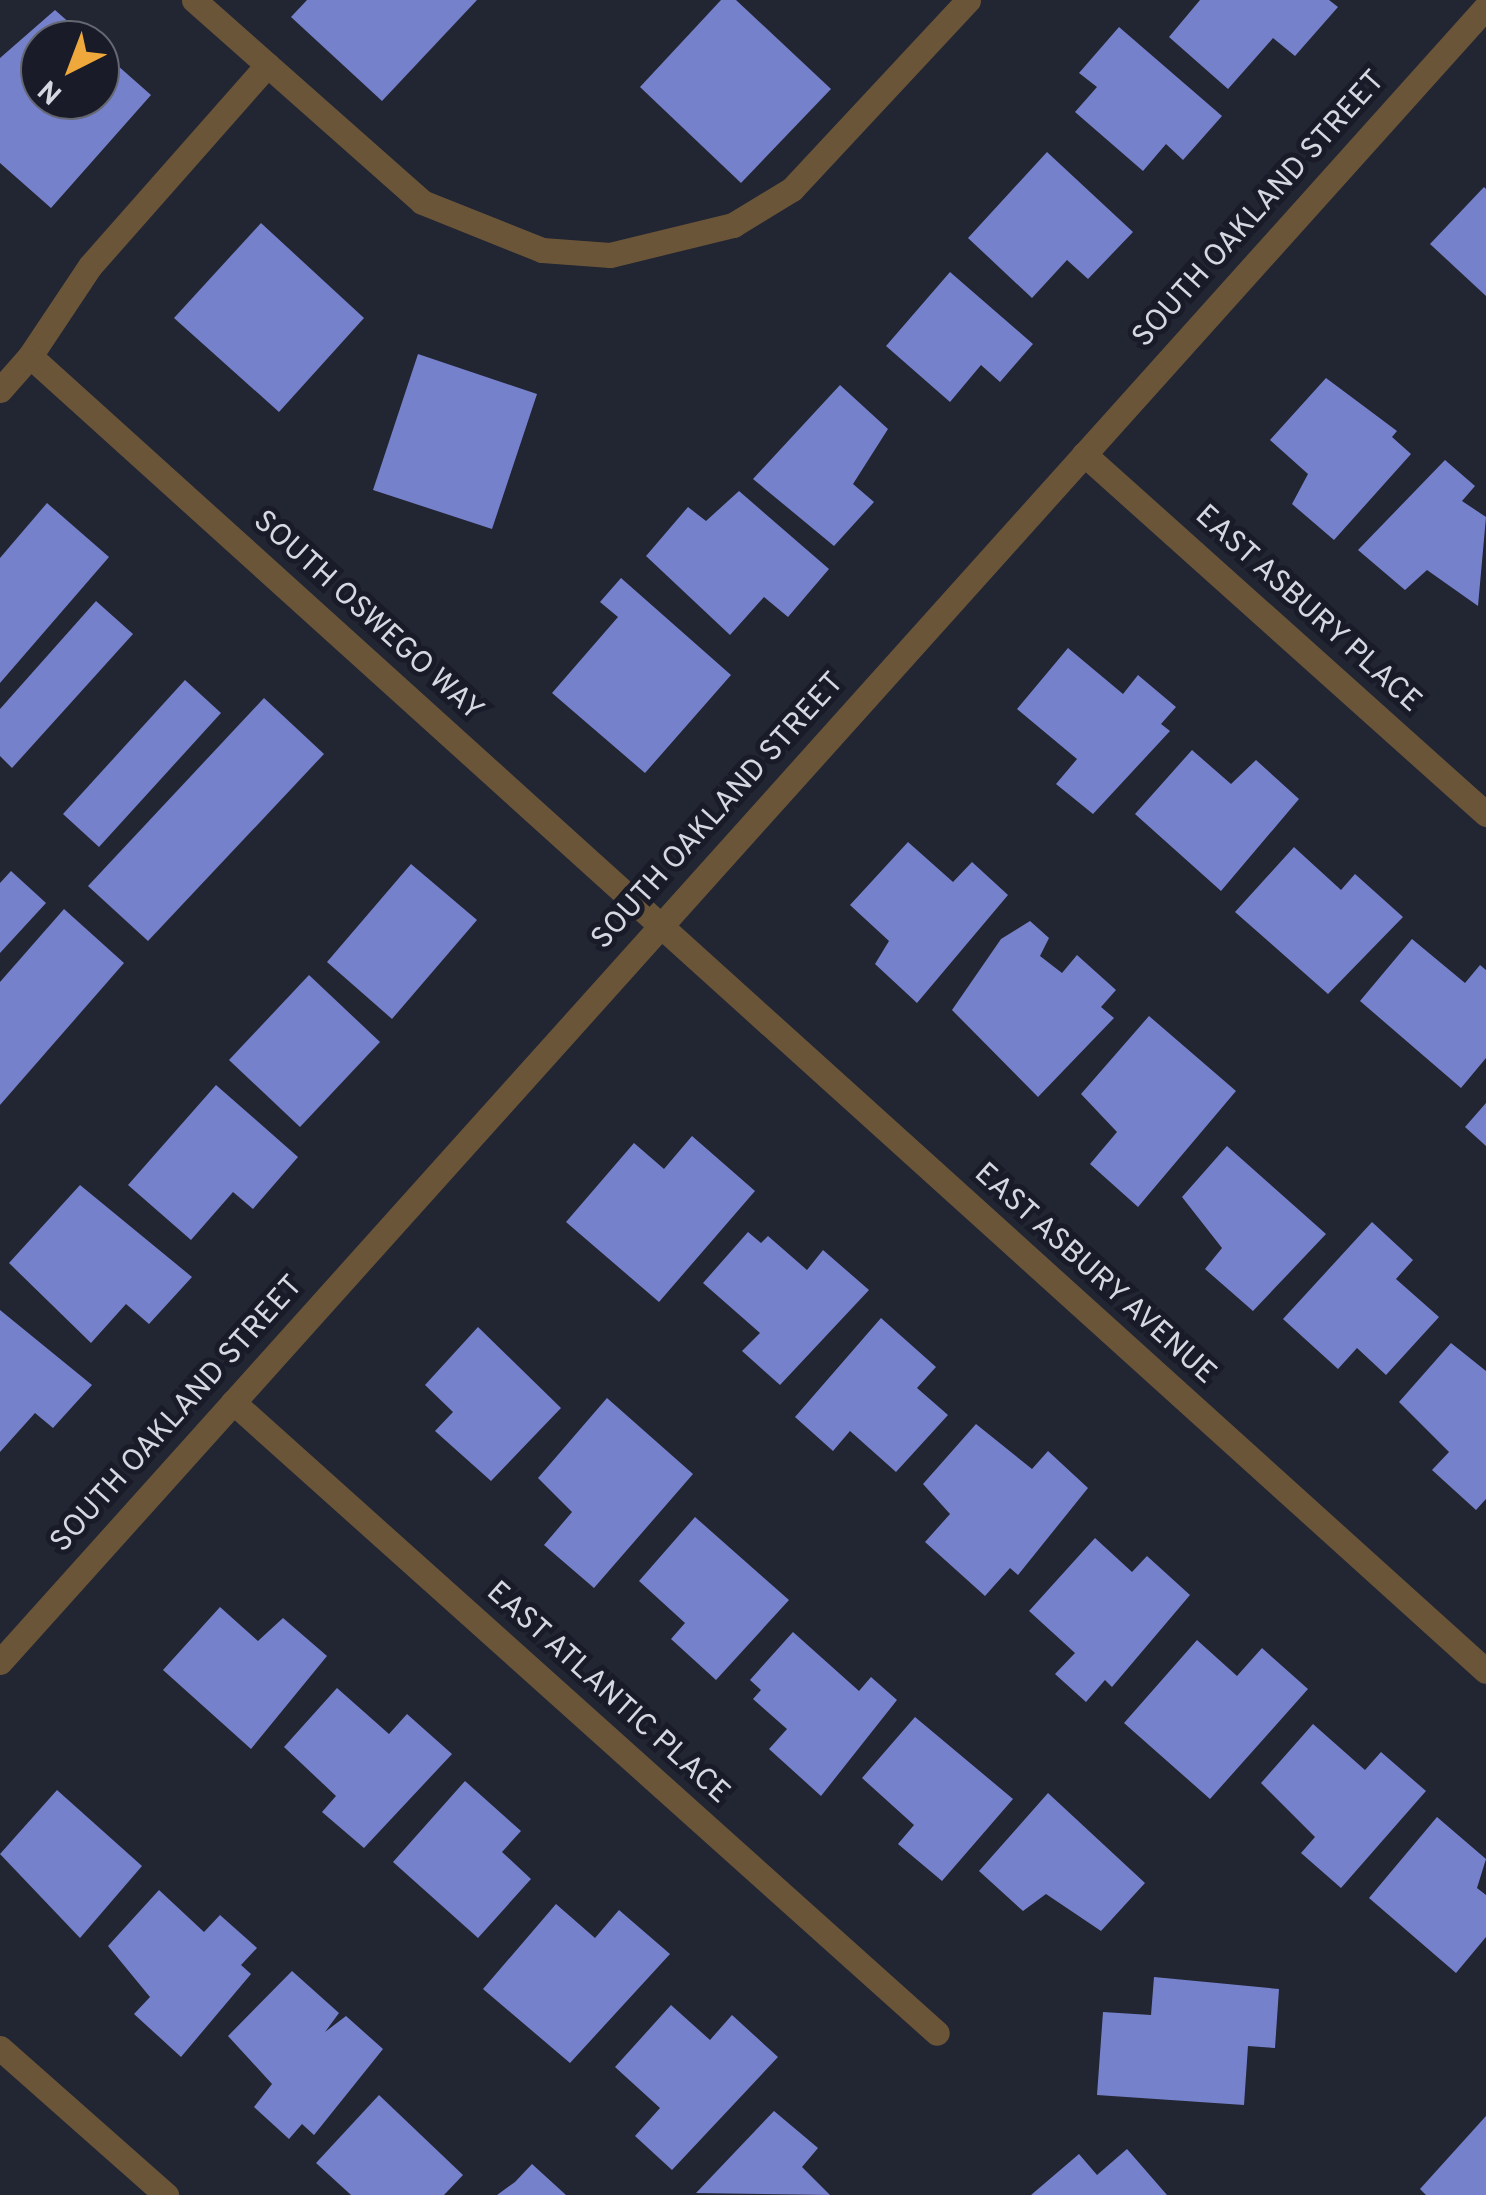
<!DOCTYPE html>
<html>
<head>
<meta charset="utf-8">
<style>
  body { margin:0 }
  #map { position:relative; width:1486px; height:2195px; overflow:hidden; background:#222532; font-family:Overpass,sans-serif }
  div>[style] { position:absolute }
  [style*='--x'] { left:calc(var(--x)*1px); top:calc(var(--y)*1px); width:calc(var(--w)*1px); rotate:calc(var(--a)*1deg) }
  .building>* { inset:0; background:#7681cb }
  .lane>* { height:25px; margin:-12.5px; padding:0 12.5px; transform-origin:12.5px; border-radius:12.5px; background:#6a5539 }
  .street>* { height:25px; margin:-12.5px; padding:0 12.5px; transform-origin:12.5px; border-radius:12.5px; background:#6a5539 }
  span { translate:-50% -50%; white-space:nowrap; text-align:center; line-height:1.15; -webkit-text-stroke:10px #191b28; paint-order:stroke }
  .street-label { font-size:30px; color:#d6d8e1 }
  .north { position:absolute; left:20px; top:20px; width:100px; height:100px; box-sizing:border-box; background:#191b28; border:2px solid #656772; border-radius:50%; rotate:222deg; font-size:28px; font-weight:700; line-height:40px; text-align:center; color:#d6d8e1 }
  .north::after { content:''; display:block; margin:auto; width:35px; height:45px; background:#eea83c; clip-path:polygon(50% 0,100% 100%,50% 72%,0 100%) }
</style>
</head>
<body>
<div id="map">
  <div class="building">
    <i style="clip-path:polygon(307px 0,477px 0,382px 101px,291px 17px)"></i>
    <i style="clip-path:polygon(721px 0,736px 0,831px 89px,741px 183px,640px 87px)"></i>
    <i style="clip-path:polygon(1200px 0,1329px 0,1338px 7px,1295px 56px,1273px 38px,1228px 89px,1169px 37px)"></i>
    <i style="clip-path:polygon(55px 10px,89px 40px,40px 40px,40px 100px,100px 100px,100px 50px,151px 95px,51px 208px,0 163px,0 58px)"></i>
    <i style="clip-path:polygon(1119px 27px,1222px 116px,1183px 160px,1166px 144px,1143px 171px,1075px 112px,1097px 87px,1079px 73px)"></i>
    <i style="clip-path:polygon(1047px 152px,1133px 232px,1088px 279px,1067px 260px,1032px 298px,968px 238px)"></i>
    <i style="clip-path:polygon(1484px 187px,1486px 189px,1486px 296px,1430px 244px)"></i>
    <i style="clip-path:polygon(261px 223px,364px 318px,279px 412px,174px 318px)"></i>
    <i style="clip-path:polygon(950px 272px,1033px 344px,1000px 382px,981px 365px,950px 402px,886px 346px)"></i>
    <i style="clip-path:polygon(418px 354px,537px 394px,492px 529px,373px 490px)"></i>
    <i style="clip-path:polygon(1326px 378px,1397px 431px,1392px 437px,1411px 454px,1334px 540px,1292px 504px,1308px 474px,1270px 440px)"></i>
    <i style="clip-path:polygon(840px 385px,888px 429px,853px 484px,874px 502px,834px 546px,753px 479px)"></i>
    <i style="clip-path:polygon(1445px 460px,1475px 486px,1462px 501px,1486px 517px,1478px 606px,1427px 570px,1405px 590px,1358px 550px)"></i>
    <i style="clip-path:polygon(739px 491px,829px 569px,788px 617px,764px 597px,730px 635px,646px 556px,688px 507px,706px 521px)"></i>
    <i style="clip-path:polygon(47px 503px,109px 557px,0 683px,0 558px)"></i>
    <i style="clip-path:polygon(621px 578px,731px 675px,645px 773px,552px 693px,618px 617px,600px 602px)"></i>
    <i style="clip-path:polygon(96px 601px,133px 634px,12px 768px,0 756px,0 709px)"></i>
    <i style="clip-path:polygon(1068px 648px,1123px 694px,1138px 675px,1176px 707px,1161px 724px,1170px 731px,1093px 814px,1056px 784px,1077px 759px,1017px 709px)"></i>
    <i style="clip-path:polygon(185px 680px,221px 713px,99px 847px,63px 814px)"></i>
    <i style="clip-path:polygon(264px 698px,324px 754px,148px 941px,88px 886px)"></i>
    <i style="clip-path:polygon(1192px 750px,1231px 784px,1256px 760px,1299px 799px,1221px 891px,1135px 814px)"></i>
    <i style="clip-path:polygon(908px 842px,953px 882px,972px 862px,1008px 895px,917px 1003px,875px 964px,889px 941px,850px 905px)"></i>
    <i style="clip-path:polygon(1294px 847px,1341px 890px,1355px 874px,1403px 917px,1328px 994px,1235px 912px)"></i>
    <i style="clip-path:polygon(411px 864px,477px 920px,392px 1019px,327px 962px)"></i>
    <i style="clip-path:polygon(11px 871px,46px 903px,0 953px,0 883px)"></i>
    <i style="clip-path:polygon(64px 909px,124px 963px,0 1105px,0 982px)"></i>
    <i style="clip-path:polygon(1030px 921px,1049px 938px,1040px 956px,1062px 973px,1077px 955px,1116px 990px,1101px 1007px,1114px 1018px,1038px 1097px,952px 1010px,1001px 939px)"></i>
    <i style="clip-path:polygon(1412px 939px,1465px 983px,1480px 965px,1486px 970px,1486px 1058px,1461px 1088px,1360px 1001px)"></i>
    <i style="clip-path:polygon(309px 975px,380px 1042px,300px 1127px,229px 1060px)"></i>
    <i style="clip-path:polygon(1149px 1016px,1236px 1091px,1138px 1207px,1090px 1164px,1117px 1132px,1081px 1094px)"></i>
    <i style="clip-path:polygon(216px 1085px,298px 1157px,253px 1209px,233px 1192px,191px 1240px,128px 1185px)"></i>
    <i style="clip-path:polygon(1486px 1103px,1486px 1146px,1465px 1127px)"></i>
    <i style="clip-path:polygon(692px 1136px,755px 1191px,659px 1302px,566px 1222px,634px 1143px,664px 1169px)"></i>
    <i style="clip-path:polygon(1227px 1146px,1326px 1234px,1253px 1311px,1205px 1269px,1222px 1248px,1182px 1197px)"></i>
    <i style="clip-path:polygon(80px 1185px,192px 1277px,149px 1324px,126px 1304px,91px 1343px,9px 1263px)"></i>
    <i style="clip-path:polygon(1372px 1222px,1413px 1260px,1396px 1279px,1439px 1317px,1386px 1375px,1357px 1348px,1338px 1369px,1283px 1319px)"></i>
    <i style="clip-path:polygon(748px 1232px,761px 1243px,768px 1236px,807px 1270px,823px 1250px,869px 1290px,780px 1385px,742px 1351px,760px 1333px,703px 1283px)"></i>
    <i style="clip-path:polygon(0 1310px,92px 1385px,53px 1428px,35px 1413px,0 1452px)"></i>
    <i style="clip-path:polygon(881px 1318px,936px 1367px,917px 1388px,948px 1415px,896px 1472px,850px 1431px,833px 1451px,795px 1417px)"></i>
    <i style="clip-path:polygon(478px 1327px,561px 1408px,491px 1481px,435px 1431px,453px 1412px,425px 1385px)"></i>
    <i style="clip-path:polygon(1451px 1343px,1486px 1371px,1486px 1499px,1476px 1510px,1432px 1470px,1449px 1452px,1399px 1402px)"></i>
    <i style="clip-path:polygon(607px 1398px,693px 1474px,594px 1588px,544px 1545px,572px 1512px,538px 1478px)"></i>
    <i style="clip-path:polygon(976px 1424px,1032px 1469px,1048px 1451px,1088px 1488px,1018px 1575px,1010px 1568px,985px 1596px,925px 1542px,950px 1514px,923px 1484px)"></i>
    <i style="clip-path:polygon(695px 1517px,789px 1600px,716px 1680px,671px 1639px,685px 1623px,639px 1581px)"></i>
    <i style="clip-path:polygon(1095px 1538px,1132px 1572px,1147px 1556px,1190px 1595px,1112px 1687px,1105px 1680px,1086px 1702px,1055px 1674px,1075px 1653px,1029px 1611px)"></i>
    <i style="clip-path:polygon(220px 1607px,258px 1641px,283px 1618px,327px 1656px,251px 1749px,163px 1670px)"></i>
    <i style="clip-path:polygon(793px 1632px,859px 1691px,871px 1677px,897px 1700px,821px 1796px,769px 1749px,787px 1729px,753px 1699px,761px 1690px,750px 1680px)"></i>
    <i style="clip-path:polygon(1197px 1640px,1237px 1676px,1262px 1648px,1308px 1689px,1210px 1799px,1124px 1723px)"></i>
    <i style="clip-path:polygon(337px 1688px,389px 1734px,407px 1714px,452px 1754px,364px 1848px,322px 1812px,336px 1796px,284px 1747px)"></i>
    <i style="clip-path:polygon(915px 1717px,1013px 1799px,942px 1881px,898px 1844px,914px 1825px,862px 1778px)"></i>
    <i style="clip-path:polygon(1313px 1724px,1365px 1770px,1381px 1752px,1426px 1791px,1341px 1888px,1301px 1853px,1315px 1837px,1261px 1783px)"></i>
    <i style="clip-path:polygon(465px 1781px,521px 1831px,502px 1852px,531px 1879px,478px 1938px,393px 1862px)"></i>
    <i style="clip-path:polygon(57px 1790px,142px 1866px,80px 1938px,0 1854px)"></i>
    <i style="clip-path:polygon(1048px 1793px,1145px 1883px,1101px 1931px,1046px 1894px,1023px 1911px,979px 1871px)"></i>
    <i style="clip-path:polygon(1437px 1817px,1486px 1859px,1477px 1888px,1486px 1895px,1486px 1937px,1456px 1973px,1369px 1898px)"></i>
    <i style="clip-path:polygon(159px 1890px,204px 1932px,220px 1915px,257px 1948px,241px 1965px,251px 1974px,181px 2057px,134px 2014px,150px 1997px,108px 1946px)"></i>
    <i style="clip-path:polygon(556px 1904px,595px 1938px,619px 1910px,670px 1954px,570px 2063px,483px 1989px)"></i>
    <i style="clip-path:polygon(292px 1971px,339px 2013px,325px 2032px,346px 2016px,383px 2049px,314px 2135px,302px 2124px,289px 2139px,254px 2107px,272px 2084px,228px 2036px)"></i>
    <i style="clip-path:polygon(1154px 1977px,1279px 1989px,1275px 2048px,1248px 2046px,1244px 2105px,1097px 2095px,1103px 2012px,1151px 2015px)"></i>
    <i style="clip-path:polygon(671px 2005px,710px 2040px,732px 2015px,778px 2057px,672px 2170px,635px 2136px,660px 2108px,615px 2067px)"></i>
    <i style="clip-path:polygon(379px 2095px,463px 2175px,444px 2195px,351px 2195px,316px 2163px)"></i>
    <i style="clip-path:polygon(774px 2111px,818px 2148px,802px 2167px,830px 2195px,696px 2193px)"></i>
    <i style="clip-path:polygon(1486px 2116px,1486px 2195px,1426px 2195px,1420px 2189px)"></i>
    <i style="clip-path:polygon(1127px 2149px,1167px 2195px,1031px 2195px,1079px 2154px,1097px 2175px)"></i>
    <i style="clip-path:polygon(532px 2164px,566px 2195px,497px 2195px,515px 2182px)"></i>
  </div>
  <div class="lane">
    <i style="--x:194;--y:0;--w:305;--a:41.5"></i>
    <i style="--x:422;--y:202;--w:129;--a:21.8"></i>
    <i style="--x:542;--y:250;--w:68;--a:4.2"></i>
    <i style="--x:610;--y:255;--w:127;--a:-13.7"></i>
    <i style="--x:733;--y:225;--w:69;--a:-31.4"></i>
    <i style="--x:792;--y:189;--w:258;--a:-47"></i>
    <i style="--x:30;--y:356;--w:108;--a:-56.3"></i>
    <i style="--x:90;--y:266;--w:268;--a:-48.6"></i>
  </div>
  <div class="street">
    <i style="--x:0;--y:390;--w:45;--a:-48.6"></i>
    <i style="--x:30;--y:356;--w:1962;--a:42.09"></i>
    <i style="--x:1084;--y:454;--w:540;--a:41.85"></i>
    <i style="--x:233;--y:1402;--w:945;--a:41.87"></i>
    <i style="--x:0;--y:1662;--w:2224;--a:-48.08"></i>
    <i style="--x:0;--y:2048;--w:222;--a:41.5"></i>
  </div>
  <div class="street-label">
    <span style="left:1260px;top:210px;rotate:-48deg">SOUTH OAKLAND STREET</span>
    <span style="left:1307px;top:610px;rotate:42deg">EAST ASBURY PLACE</span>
    <span style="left:367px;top:617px;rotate:42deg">SOUTH OSWEGO WAY</span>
    <span style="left:719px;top:812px;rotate:-48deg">SOUTH OAKLAND STREET</span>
    <span style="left:1094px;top:1275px;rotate:42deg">EAST ASBURY AVENUE</span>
    <span style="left:178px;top:1415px;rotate:-48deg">SOUTH OAKLAND STREET</span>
    <span style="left:607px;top:1694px;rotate:42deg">EAST ATLANTIC PLACE</span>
  </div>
  <div class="north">N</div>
</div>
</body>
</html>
